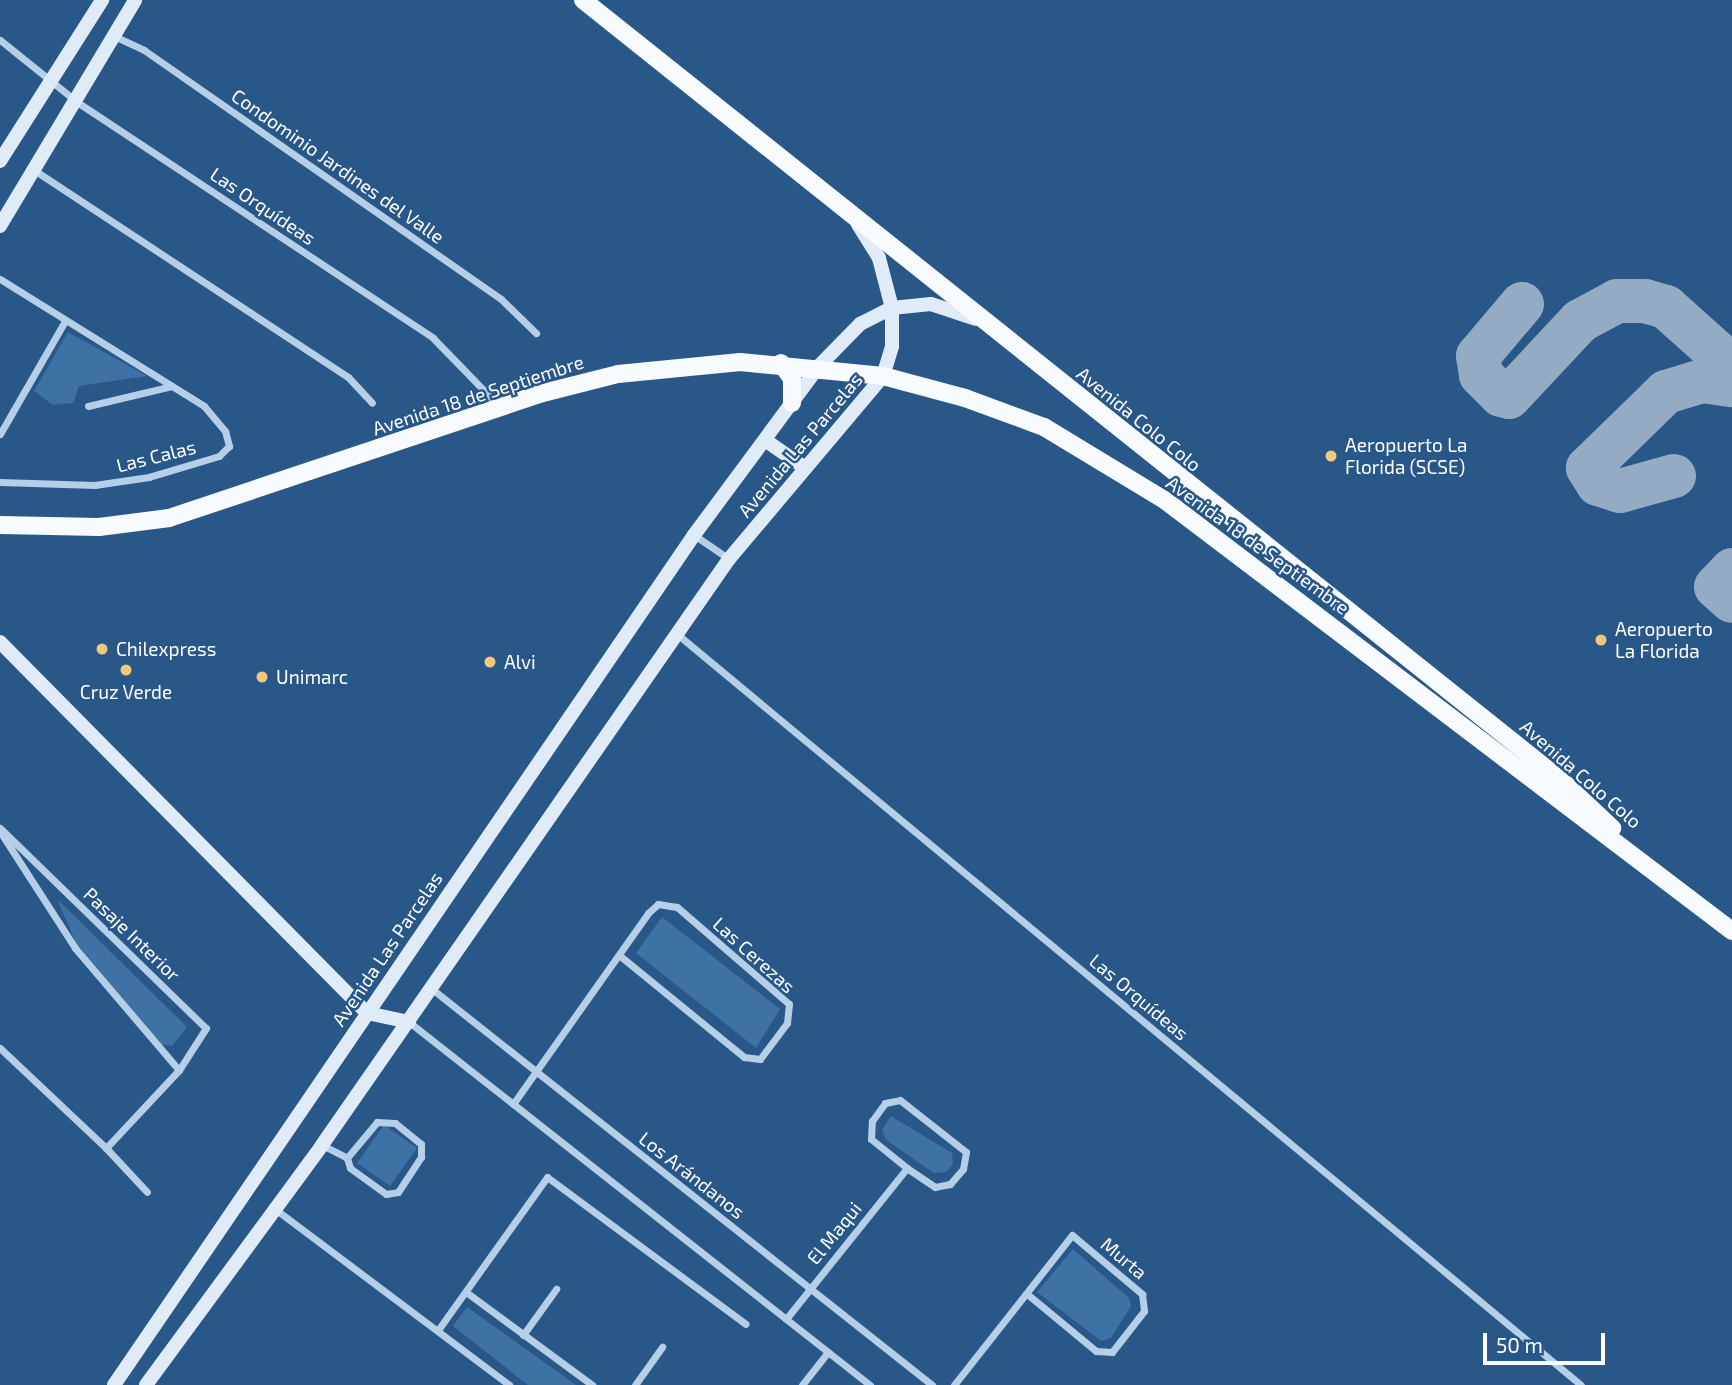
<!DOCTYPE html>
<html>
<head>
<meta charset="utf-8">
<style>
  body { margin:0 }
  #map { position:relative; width:1732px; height:1385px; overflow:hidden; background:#295788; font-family:"Exo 2",sans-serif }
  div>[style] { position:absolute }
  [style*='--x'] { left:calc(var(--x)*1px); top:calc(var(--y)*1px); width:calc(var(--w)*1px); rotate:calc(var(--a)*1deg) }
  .green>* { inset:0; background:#3e72a4 }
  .taxiway>* { height:44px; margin:-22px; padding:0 22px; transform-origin:22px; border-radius:22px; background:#94abc4 }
  .street>* { height:7px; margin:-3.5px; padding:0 3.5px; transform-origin:3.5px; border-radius:3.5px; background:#b6cfe8 }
  .secondary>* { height:14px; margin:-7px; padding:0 7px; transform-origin:7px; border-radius:7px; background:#e0ebf8 }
  .primary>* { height:18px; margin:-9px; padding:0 9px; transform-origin:9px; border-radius:9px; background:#f8fbfe }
  .dots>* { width:19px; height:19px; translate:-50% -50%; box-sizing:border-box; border:4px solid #295788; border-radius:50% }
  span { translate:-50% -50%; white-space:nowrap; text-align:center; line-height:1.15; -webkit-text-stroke:5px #295788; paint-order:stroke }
  .street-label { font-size:19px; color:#fff }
  .poi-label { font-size:19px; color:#fff }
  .left { translate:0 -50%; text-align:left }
  .scale { position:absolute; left:1483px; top:1333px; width:122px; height:32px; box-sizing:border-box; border:4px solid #fff; border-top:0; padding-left:9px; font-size:21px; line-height:24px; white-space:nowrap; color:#fff; -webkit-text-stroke:5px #295788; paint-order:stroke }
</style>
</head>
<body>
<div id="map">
  <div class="green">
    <i style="clip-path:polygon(68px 332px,147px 376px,79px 386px,73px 403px,53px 405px,34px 391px)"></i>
    <i style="clip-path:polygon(57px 899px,187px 1027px,172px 1046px,160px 1044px,76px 943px)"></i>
    <i style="clip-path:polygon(662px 917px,780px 1009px,756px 1048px,636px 953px)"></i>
    <i style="clip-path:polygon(891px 1116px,952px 1153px,953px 1164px,946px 1172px,934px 1173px,886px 1140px,882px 1130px)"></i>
    <i style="clip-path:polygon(384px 1125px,417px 1148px,390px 1186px,357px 1163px)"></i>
    <i style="clip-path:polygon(1073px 1249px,1129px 1298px,1131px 1306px,1111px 1338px,1101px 1341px,1037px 1292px)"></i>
    <i style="clip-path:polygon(467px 1307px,576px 1385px,528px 1385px,453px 1326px)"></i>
  </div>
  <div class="taxiway">
    <i style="--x:1522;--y:304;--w:68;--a:130.2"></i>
    <i style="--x:1478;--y:356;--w:19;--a:81"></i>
    <i style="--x:1481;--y:375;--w:28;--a:45"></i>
    <i style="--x:1501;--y:395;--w:8;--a:14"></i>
    <i style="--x:1509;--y:397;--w:104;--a:-46.9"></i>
    <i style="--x:1580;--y:321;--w:42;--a:-28.4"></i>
    <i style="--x:1617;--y:301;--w:28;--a:0"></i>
    <i style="--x:1645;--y:301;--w:22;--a:16"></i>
    <i style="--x:1666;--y:307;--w:89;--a:41.8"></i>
    <i style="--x:1674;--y:476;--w:56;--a:164.5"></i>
    <i style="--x:1620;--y:491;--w:23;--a:-162"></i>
    <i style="--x:1598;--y:484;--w:19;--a:-122"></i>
    <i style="--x:1588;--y:468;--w:109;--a:-44.3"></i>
    <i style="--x:1666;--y:392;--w:38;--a:-17"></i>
    <i style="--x:1702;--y:381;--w:30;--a:8"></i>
    <i style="--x:1732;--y:570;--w:23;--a:133"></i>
    <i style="--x:1716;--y:587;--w:21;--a:41"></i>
  </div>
  <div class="street">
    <i style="--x:114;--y:36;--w:33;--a:25"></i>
    <i style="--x:144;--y:50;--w:435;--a:34.9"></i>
    <i style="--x:501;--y:299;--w:49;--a:44.2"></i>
    <i style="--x:0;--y:40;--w:99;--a:38.8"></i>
    <i style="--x:77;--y:102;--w:427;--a:33.5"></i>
    <i style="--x:433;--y:338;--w:96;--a:45.8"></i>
    <i style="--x:34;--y:170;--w:376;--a:33.4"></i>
    <i style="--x:348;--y:377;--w:35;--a:47"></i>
    <i style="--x:0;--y:279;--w:240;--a:31.9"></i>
    <i style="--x:204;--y:406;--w:33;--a:50"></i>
    <i style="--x:225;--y:431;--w:16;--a:75"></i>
    <i style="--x:229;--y:446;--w:14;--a:135"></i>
    <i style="--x:219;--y:456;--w:73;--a:163.3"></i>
    <i style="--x:149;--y:477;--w:55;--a:171.6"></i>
    <i style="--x:95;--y:485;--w:95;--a:-178.2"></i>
    <i style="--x:88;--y:406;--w:86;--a:-13.4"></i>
    <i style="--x:0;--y:434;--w:130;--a:-60.1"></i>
    <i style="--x:694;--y:535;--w:42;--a:34.4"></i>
    <i style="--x:677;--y:634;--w:1175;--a:39.72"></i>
    <i style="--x:0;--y:828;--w:287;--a:44.2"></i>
    <i style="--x:206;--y:1028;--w:50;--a:122.7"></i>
    <i style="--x:179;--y:1070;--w:107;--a:133.1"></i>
    <i style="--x:106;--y:1148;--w:146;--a:-136.7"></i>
    <i style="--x:1;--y:833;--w:137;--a:57.2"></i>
    <i style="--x:75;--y:948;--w:160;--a:49.6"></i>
    <i style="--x:432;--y:989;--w:638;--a:38.38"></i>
    <i style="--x:409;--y:1022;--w:587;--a:38.22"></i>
    <i style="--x:513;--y:1104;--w:234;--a:-54.7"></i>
    <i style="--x:648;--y:913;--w:13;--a:-42"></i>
    <i style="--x:658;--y:904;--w:19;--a:9"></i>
    <i style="--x:677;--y:907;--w:148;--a:40.9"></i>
    <i style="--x:789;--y:1004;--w:19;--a:96"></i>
    <i style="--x:787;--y:1023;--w:45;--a:126.9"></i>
    <i style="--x:760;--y:1059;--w:16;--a:-173"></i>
    <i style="--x:744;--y:1057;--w:161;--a:-140.8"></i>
    <i style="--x:322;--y:1145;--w:28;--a:27"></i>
    <i style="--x:347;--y:1158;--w:10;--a:73"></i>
    <i style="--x:350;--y:1168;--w:44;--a:35.8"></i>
    <i style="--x:386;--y:1194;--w:12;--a:-9"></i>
    <i style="--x:398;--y:1192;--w:42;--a:-56.7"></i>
    <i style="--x:421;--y:1157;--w:13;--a:-90"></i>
    <i style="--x:421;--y:1144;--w:33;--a:-141"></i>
    <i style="--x:395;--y:1123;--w:18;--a:-177"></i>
    <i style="--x:377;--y:1122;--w:47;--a:129.8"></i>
    <i style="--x:106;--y:1148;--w:60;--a:47"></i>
    <i style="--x:275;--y:1209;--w:293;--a:36.9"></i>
    <i style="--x:466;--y:1292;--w:157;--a:36.4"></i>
    <i style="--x:786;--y:1319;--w:193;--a:-51.3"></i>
    <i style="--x:907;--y:1168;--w:46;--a:-141.1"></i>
    <i style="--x:871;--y:1139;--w:18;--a:-87"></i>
    <i style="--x:872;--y:1121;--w:22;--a:-54"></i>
    <i style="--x:885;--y:1103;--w:15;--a:-11"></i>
    <i style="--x:900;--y:1100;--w:84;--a:38.2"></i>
    <i style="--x:966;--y:1152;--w:17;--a:100"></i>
    <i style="--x:963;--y:1169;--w:20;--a:131"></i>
    <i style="--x:950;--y:1184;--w:15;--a:169"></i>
    <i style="--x:935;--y:1187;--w:34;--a:-146"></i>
    <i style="--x:438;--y:1330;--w:188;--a:-54.5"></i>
    <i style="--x:547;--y:1177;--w:247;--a:36.5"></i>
    <i style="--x:523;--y:1335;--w:57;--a:-54.3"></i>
    <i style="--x:635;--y:1385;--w:47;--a:-54.6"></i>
    <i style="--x:802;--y:1385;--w:42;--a:-51.8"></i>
    <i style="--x:954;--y:1385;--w:191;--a:-51.8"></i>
    <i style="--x:1072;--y:1235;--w:92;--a:40.1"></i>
    <i style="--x:1142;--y:1294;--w:17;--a:83"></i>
    <i style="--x:1144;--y:1311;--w:52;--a:128"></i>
    <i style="--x:1112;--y:1352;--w:16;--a:-176"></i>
    <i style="--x:1096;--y:1351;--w:89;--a:-140.4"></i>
  </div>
  <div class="secondary">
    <i style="--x:0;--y:161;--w:191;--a:-57.6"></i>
    <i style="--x:0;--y:226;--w:263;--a:-59.1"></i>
    <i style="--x:765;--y:440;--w:49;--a:35"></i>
    <i style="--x:0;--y:642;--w:522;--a:45.31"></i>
    <i style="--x:367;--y:1013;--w:43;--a:12.1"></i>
    <i style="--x:114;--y:1385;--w:1029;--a:-55.69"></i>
    <i style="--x:694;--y:535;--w:210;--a:-53.5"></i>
    <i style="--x:819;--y:366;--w:59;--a:-45.7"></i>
    <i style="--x:860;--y:324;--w:36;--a:-27"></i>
    <i style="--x:892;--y:308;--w:39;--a:-6"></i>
    <i style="--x:931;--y:304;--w:47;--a:18.4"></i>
    <i style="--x:146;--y:1385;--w:298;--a:-53.7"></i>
    <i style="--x:322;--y:1145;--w:713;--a:-55.22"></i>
    <i style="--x:729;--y:559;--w:239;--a:-49.9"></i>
    <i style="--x:883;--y:376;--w:31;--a:-73"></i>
    <i style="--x:892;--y:346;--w:38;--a:-90"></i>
    <i style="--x:892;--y:308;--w:52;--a:-104.6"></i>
    <i style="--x:879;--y:258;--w:40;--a:-122"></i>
  </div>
  <div class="primary">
    <i style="--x:583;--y:0;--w:1252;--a:38.58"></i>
    <i style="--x:1562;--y:781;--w:69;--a:43.2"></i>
    <i style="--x:781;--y:363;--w:19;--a:55"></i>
    <i style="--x:792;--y:379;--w:24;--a:90"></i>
    <i style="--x:0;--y:525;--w:99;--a:1.2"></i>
    <i style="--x:99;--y:527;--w:71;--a:-7.3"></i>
    <i style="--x:169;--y:518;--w:390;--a:-18.5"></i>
    <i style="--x:539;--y:394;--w:81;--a:-14.2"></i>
    <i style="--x:618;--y:374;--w:123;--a:-5.6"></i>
    <i style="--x:740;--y:362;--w:144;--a:5.6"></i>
    <i style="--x:883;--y:376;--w:85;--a:15"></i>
    <i style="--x:965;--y:398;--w:84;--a:20.2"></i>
    <i style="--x:1044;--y:427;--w:143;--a:31.2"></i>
    <i style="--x:1166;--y:501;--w:711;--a:37.22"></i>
  </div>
  <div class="dots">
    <i style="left:1331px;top:456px;background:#efc97d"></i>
    <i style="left:1601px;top:640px;background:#efc97d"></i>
    <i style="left:102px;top:649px;background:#efc97d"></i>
    <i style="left:490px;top:662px;background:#efc97d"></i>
    <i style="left:126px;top:670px;background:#efc97d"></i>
    <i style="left:262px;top:677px;background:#efc97d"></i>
  </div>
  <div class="street-label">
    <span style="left:338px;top:166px;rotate:35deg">Condominio Jardines del Valle</span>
    <span style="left:263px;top:206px;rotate:34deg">Las Orquídeas</span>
    <span style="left:478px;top:395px;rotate:-18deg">Avenida 18 de Septiembre</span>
    <span style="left:1139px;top:419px;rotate:39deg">Avenida Colo Colo</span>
    <span style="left:800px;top:445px;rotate:-50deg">Avenida Las Parcelas</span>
    <span style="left:156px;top:456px;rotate:-14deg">Las Calas</span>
    <span style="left:1258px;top:545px;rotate:36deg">Avenida 18 de Septiembre</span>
    <span style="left:1581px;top:774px;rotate:41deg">Avenida Colo Colo</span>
    <span style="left:132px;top:934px;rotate:44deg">Pasaje Interior</span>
    <span style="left:387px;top:949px;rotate:-56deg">Avenida Las Parcelas</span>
    <span style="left:754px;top:955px;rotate:42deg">Las Cerezas</span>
    <span style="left:1139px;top:997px;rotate:40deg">Las Orquídeas</span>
    <span style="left:692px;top:1175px;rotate:38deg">Los Arándanos</span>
    <span style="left:834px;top:1233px;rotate:-51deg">El Maqui</span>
    <span style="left:1124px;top:1258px;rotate:40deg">Murta</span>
  </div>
  <div class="poi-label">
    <span class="left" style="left:1345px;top:456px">Aeropuerto La<br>Florida (SCSE)</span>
    <span class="left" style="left:1615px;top:640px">Aeropuerto<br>La Florida</span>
    <span class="left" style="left:116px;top:649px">Chilexpress</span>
    <span class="left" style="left:504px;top:662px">Alvi</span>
    <span class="left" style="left:276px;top:677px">Unimarc</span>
    <span style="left:126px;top:692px">Cruz Verde</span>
  </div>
  <div class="scale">50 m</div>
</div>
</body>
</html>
